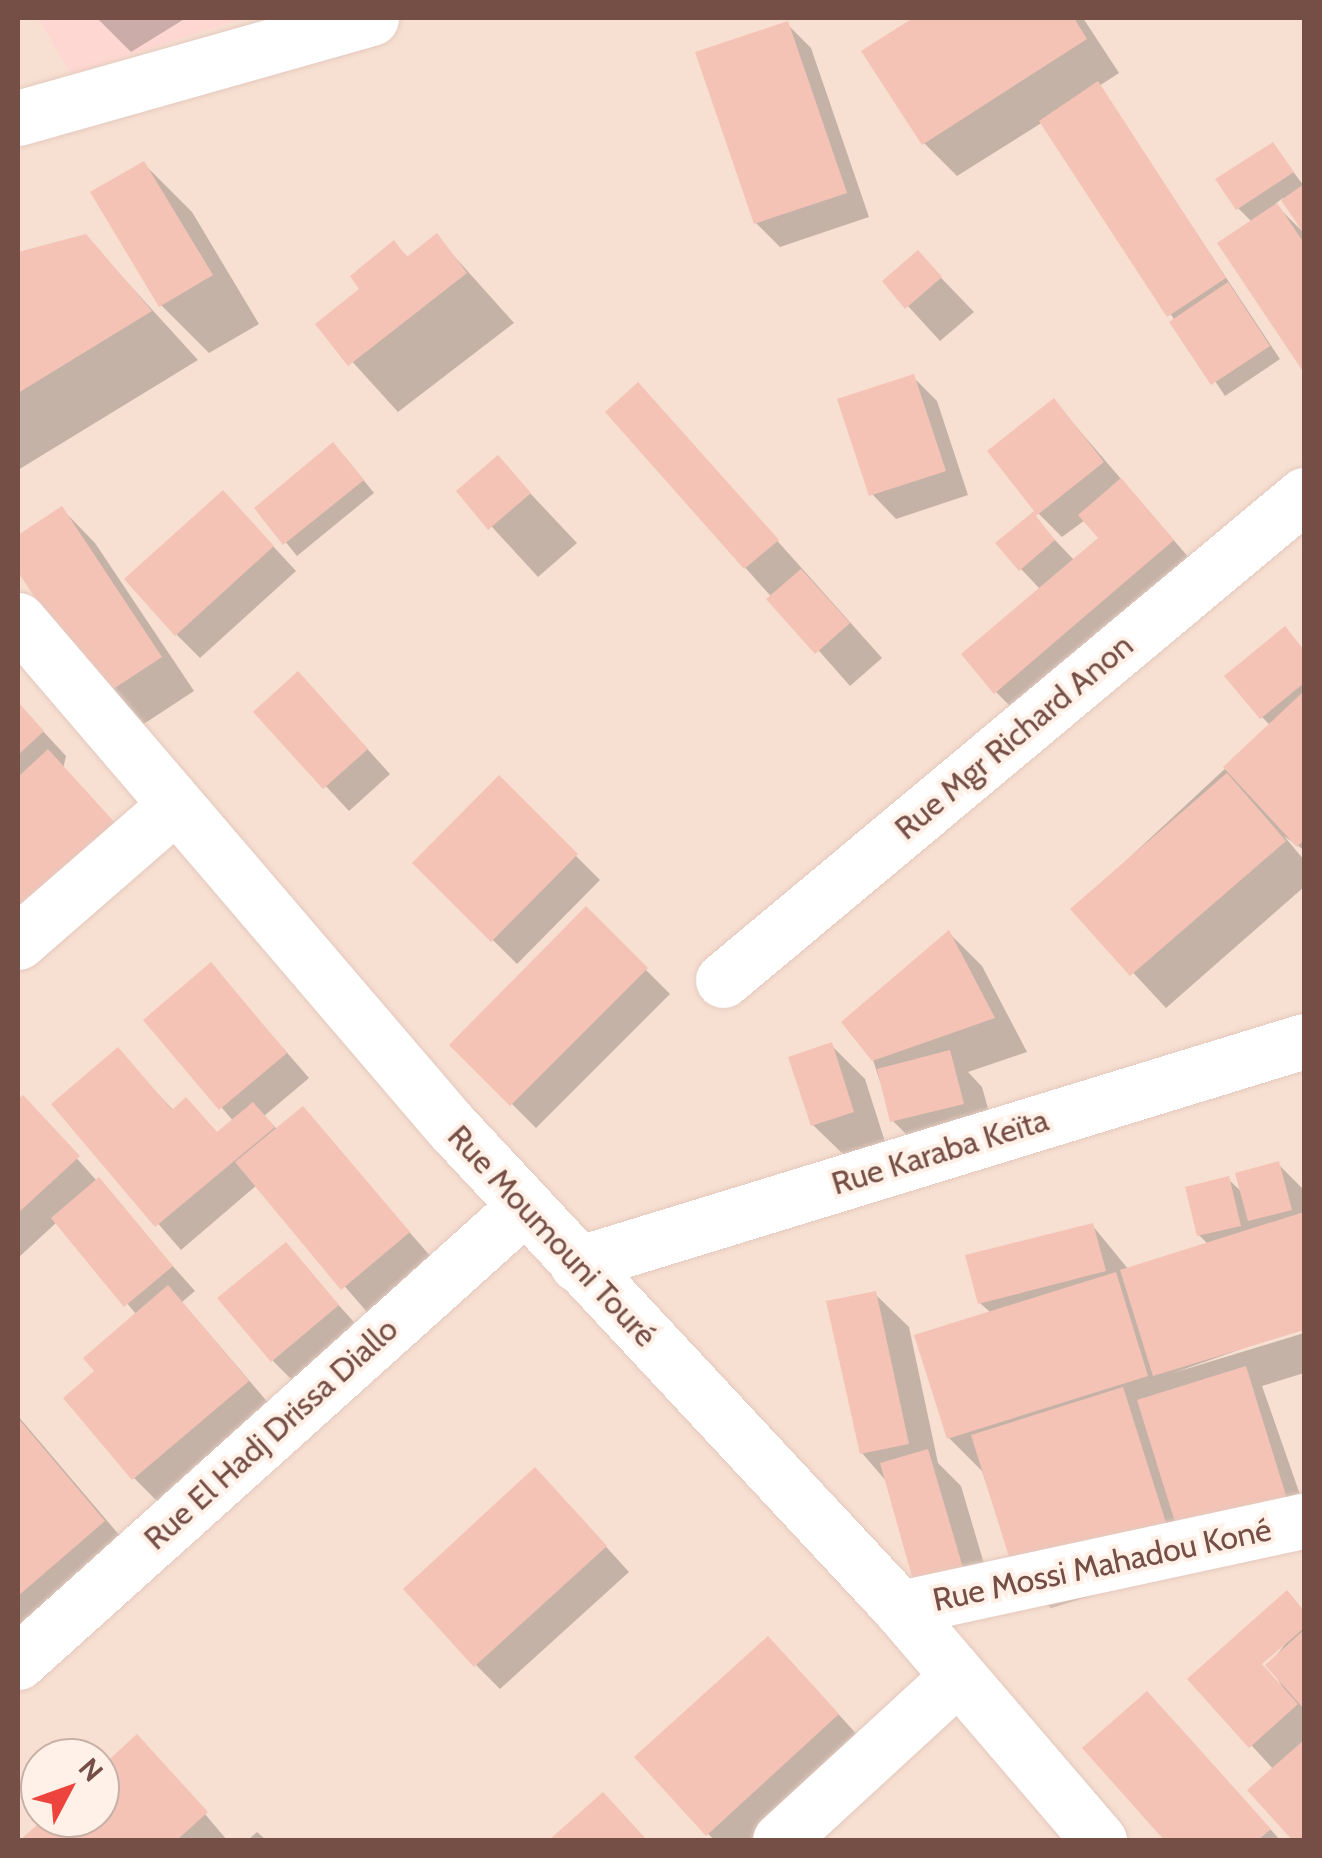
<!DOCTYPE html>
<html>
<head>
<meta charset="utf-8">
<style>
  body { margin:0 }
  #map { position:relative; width:1322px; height:1858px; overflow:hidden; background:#fdece0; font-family:Cabin,sans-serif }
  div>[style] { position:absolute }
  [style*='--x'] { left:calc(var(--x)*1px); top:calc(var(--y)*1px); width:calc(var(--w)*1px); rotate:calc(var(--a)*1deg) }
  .residential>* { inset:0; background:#f7dfd1 }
  .commercial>* { inset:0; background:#fed7d2 }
  .shadow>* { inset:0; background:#0003 }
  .building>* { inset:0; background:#f4c3b6 }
  .roads { filter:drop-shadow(0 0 2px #e3c9be) drop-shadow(0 0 2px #e3c9be) }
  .minor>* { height:55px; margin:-27.5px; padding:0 27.5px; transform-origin:27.5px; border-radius:27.5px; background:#fff }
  span { translate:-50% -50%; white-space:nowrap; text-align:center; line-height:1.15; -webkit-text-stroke:8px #fff1e7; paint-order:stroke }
  .street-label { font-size:32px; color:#754e46 }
  .frame { position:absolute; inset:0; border:20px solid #754e46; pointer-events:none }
  .north { position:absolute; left:20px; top:1738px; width:100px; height:100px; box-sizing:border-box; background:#fff1e7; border:2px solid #c8b0a7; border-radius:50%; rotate:49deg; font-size:28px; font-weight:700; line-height:40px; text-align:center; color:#754e46 }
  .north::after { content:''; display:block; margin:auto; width:35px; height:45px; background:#ed453e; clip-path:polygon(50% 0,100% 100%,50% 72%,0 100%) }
</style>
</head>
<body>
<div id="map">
  <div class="residential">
    <i style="clip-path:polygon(evenodd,18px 18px,1304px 18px,1304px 1840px,18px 1840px,18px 18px,40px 1758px,100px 1758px,100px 1818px,40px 1818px,40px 1758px)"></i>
  </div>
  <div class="commercial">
    <i style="clip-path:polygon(38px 18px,245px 18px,71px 74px)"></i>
  </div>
  <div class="shadow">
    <i style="clip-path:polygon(97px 18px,186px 18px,131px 52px)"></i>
    <i style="clip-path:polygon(917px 18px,1083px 18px,1119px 73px,1099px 86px,1280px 359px,1225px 396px,1043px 122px,957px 176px,924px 143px,865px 51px)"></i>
    <i style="clip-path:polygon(787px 24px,811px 48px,869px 217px,780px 247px,756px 223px)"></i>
    <i style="clip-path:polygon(evenodd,1273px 145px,1304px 186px,1304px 368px,1221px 243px,1252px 222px,1238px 208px,1273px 145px,1283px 198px,1304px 229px,1302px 231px,1275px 204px,1283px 198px)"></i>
    <i style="clip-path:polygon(144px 164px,192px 212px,259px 324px,209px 353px,161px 305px)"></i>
    <i style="clip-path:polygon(86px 237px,198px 360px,18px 470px,18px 254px)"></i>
    <i style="clip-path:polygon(437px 237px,514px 323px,398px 412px,319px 325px,363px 289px,394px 244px,409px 258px)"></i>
    <i style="clip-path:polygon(918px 254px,974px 312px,940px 341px,885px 281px)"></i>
    <i style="clip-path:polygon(913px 377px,937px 401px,968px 495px,896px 519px,872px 494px)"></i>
    <i style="clip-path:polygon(638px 385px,882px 658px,850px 686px,608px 412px)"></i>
    <i style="clip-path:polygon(1054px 401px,1196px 566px,1020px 716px,996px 692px,1041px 590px,1021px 569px,1032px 516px,1075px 561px,1102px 539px,1085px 520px,1062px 537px,1038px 513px)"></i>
    <i style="clip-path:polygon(345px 457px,374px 493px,297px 556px,258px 508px)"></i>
    <i style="clip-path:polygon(497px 458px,577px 543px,538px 577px,459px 491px)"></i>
    <i style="clip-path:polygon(62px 509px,95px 543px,194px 691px,136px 729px,102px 695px,18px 568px,18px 538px)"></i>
    <i style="clip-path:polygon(247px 518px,296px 571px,200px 658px,176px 634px)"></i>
    <i style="clip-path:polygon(1297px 642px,1304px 651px,1304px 850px,1284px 836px,1304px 860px,1304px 887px,1166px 1008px,1074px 909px,1271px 726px,1262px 717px)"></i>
    <i style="clip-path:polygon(322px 699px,390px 774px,349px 811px,257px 712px)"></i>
    <i style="clip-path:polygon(18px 704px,66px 756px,18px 963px)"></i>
    <i style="clip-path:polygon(499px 779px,600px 880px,517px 964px,415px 863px)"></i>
    <i style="clip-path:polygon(586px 910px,670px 994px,536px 1128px,452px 1044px)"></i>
    <i style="clip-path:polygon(949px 933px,982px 966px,1027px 1052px,968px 1072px,982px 1087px,996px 1137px,926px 1154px,893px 1121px,873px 1060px)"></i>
    <i style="clip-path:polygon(211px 965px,309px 1078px,264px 1116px,278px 1130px,303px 1110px,432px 1258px,367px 1312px,257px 1185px,181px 1250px,55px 1105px,118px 1051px,174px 1111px,218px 1134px,234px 1122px,147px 1020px)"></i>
    <i style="clip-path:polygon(831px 1045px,865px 1079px,886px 1145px,847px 1158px,813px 1125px)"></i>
    <i style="clip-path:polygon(23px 1098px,195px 1291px,182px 1302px,271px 1406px,158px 1502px,134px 1478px,98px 1371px,137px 1315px,57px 1222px,18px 1258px)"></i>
    <i style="clip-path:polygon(1278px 1164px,1304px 1190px,1304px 1327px,1173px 1373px,1304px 1333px,1304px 1373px,1262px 1386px,1304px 1506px,1200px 1563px,1051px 1608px,1017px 1575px,982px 1471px,949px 1438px,991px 1313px,980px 1303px,1092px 1225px,1129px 1270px,1209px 1245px,1199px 1235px,1228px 1179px,1244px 1194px)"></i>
    <i style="clip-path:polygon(285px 1245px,361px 1330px,296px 1384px,273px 1361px)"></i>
    <i style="clip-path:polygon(875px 1294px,909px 1327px,938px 1463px,961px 1486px,998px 1611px,862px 1453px)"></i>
    <i style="clip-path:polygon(18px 1416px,137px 1556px,18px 1658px)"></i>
    <i style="clip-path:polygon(559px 1495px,629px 1572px,500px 1689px,476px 1665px)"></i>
    <i style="clip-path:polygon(evenodd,1287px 1594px,1304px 1612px,1304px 1840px,1251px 1790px,1274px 1770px,1191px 1679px,1287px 1594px,1292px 1635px,1269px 1665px,1288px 1696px,1259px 1664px,1292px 1635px)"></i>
    <i style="clip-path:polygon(792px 1663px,861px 1739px,751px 1840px,714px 1840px,637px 1757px)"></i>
    <i style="clip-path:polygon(1171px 1718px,1280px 1840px,1168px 1840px,1086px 1749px)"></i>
    <i style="clip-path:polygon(160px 1761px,227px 1840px,24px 1840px,49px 1818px,100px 1818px,100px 1771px)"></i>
    <i style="clip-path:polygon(257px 1832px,266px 1840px,248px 1840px)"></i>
  </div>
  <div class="building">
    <i style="clip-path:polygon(913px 18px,1074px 18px,1087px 39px,922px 145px,861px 51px)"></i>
    <i style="clip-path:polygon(788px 21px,847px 193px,754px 224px,695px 52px)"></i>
    <i style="clip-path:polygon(1098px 81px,1226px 278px,1167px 317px,1039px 121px)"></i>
    <i style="clip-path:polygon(1273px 142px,1294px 172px,1236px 210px,1215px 179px)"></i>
    <i style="clip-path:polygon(144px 161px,213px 275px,159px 307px,90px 192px)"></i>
    <i style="clip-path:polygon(1304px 184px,1304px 234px,1281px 200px)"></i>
    <i style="clip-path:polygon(1277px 203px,1304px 243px,1304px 373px,1217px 243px)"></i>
    <i style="clip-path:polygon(437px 233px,467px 273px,348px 366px,315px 324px,359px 289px,350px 276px,394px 240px,407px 257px)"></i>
    <i style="clip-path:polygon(86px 234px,152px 311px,18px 393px,18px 252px)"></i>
    <i style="clip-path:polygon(918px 250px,942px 277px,905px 309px,882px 281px)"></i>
    <i style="clip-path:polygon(1228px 282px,1270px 346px,1211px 385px,1169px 322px)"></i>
    <i style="clip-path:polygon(914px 374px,946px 471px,869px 496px,837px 399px)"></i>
    <i style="clip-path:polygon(638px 382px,779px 540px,744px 569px,605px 412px)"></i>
    <i style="clip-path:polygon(1054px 398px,1104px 462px,1036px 516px,1055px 540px,1019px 571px,995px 543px,1034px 511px,987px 451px)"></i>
    <i style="clip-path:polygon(333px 442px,364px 480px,283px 545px,254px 508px)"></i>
    <i style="clip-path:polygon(498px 455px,531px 493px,488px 530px,456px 491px)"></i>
    <i style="clip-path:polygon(1121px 478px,1174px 540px,994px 694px,961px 654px,1098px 538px,1078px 515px)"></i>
    <i style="clip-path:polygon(223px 490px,274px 546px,175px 636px,124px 579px)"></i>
    <i style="clip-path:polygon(62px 506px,162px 657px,101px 697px,18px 572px,18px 535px)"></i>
    <i style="clip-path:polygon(801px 569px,850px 623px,815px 654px,766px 599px)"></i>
    <i style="clip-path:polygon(1285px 626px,1304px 650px,1304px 683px,1260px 719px,1224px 676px)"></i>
    <i style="clip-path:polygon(298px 671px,368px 749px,323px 789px,253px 712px)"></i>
    <i style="clip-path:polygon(1304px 691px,1304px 840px,1297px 847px,1223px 767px)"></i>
    <i style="clip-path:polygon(18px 702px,44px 731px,18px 755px)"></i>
    <i style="clip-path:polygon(48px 749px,117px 825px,18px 917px,18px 777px)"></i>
    <i style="clip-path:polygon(1227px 773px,1286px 841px,1130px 976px,1070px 909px)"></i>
    <i style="clip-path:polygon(499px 775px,578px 854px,491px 942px,412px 863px)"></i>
    <i style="clip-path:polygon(586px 906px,648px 968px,510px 1106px,449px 1045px)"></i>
    <i style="clip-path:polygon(949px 930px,995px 1018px,872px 1061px,841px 1022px)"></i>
    <i style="clip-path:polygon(211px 962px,287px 1053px,219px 1110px,143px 1020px)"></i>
    <i style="clip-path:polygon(832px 1042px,854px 1112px,811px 1126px,788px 1057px)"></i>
    <i style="clip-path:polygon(118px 1047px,172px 1110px,186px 1097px,217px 1132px,253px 1102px,275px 1127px,155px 1227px,51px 1104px)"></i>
    <i style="clip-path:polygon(950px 1050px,964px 1104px,890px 1122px,877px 1069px)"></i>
    <i style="clip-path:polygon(23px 1095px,80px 1156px,18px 1213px,18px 1100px)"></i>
    <i style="clip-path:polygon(303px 1106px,410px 1232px,341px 1290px,235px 1162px)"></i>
    <i style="clip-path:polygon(1279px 1161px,1292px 1210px,1248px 1221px,1235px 1173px)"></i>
    <i style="clip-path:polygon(1229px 1176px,1241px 1226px,1197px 1236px,1185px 1187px)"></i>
    <i style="clip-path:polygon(99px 1177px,173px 1266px,124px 1307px,51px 1218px)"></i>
    <i style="clip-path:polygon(1304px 1212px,1304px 1330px,1153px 1376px,1120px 1270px)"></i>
    <i style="clip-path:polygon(1093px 1223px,1106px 1271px,978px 1304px,965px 1255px)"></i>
    <i style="clip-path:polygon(286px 1242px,339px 1305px,271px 1362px,217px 1298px)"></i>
    <i style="clip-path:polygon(1116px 1272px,1148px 1376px,947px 1439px,914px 1335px)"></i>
    <i style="clip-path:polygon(168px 1285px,249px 1381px,132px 1480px,63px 1398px,94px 1371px,83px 1358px)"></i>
    <i style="clip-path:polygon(876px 1291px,909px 1444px,860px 1454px,826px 1301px)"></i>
    <i style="clip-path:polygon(1246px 1366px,1288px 1502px,1179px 1535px,1137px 1400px)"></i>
    <i style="clip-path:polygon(1123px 1387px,1168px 1529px,1015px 1576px,971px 1435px)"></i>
    <i style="clip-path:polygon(18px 1418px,105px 1521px,18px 1596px)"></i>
    <i style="clip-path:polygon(928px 1449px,966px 1578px,916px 1591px,880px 1463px)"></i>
    <i style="clip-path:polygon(535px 1467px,607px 1546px,474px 1667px,403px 1589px)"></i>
    <i style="clip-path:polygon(1287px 1590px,1304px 1611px,1304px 1628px,1262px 1664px,1298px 1704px,1249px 1748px,1187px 1679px)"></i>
    <i style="clip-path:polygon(1304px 1630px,1304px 1709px,1265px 1665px)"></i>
    <i style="clip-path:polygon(768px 1636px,839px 1714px,706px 1836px,634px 1757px)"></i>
    <i style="clip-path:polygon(1147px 1691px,1271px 1829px,1258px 1840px,1164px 1840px,1082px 1748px)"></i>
    <i style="clip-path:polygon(137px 1734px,208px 1812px,177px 1840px,20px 1840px,45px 1818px,100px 1818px,100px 1768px)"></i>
    <i style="clip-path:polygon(1304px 1740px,1304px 1840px,1292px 1840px,1247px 1790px)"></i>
    <i style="clip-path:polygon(603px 1792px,647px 1840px,549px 1840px)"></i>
  </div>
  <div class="roads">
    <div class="minor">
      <i style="--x:18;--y:118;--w:367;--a:-15.8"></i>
      <i style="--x:18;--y:620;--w:666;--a:49.45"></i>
      <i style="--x:451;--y:1126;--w:659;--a:47.03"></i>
      <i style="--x:900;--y:1608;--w:306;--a:49.4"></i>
      <i style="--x:18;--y:942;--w:203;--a:-41"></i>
      <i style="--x:723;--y:980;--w:757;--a:-39.85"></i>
      <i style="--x:577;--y:1264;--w:760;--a:-17.05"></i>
      <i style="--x:900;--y:1608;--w:413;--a:-12.2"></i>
      <i style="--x:18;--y:1662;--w:680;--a:-41.96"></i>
      <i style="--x:780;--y:1840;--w:236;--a:-42.6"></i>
    </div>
  </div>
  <div class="street-label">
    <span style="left:1014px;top:737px;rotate:-40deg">Rue Mgr Richard Anon</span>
    <span style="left:940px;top:1152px;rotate:-17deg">Rue Karaba Keïta</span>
    <span style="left:552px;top:1236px;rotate:47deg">Rue Moumouni Touré</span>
    <span style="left:271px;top:1434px;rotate:-42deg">Rue El Hadj Drissa Diallo</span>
    <span style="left:1102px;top:1565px;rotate:-12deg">Rue Mossi Mahadou Koné</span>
  </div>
  <div class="frame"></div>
  <div class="north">N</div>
</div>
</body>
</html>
